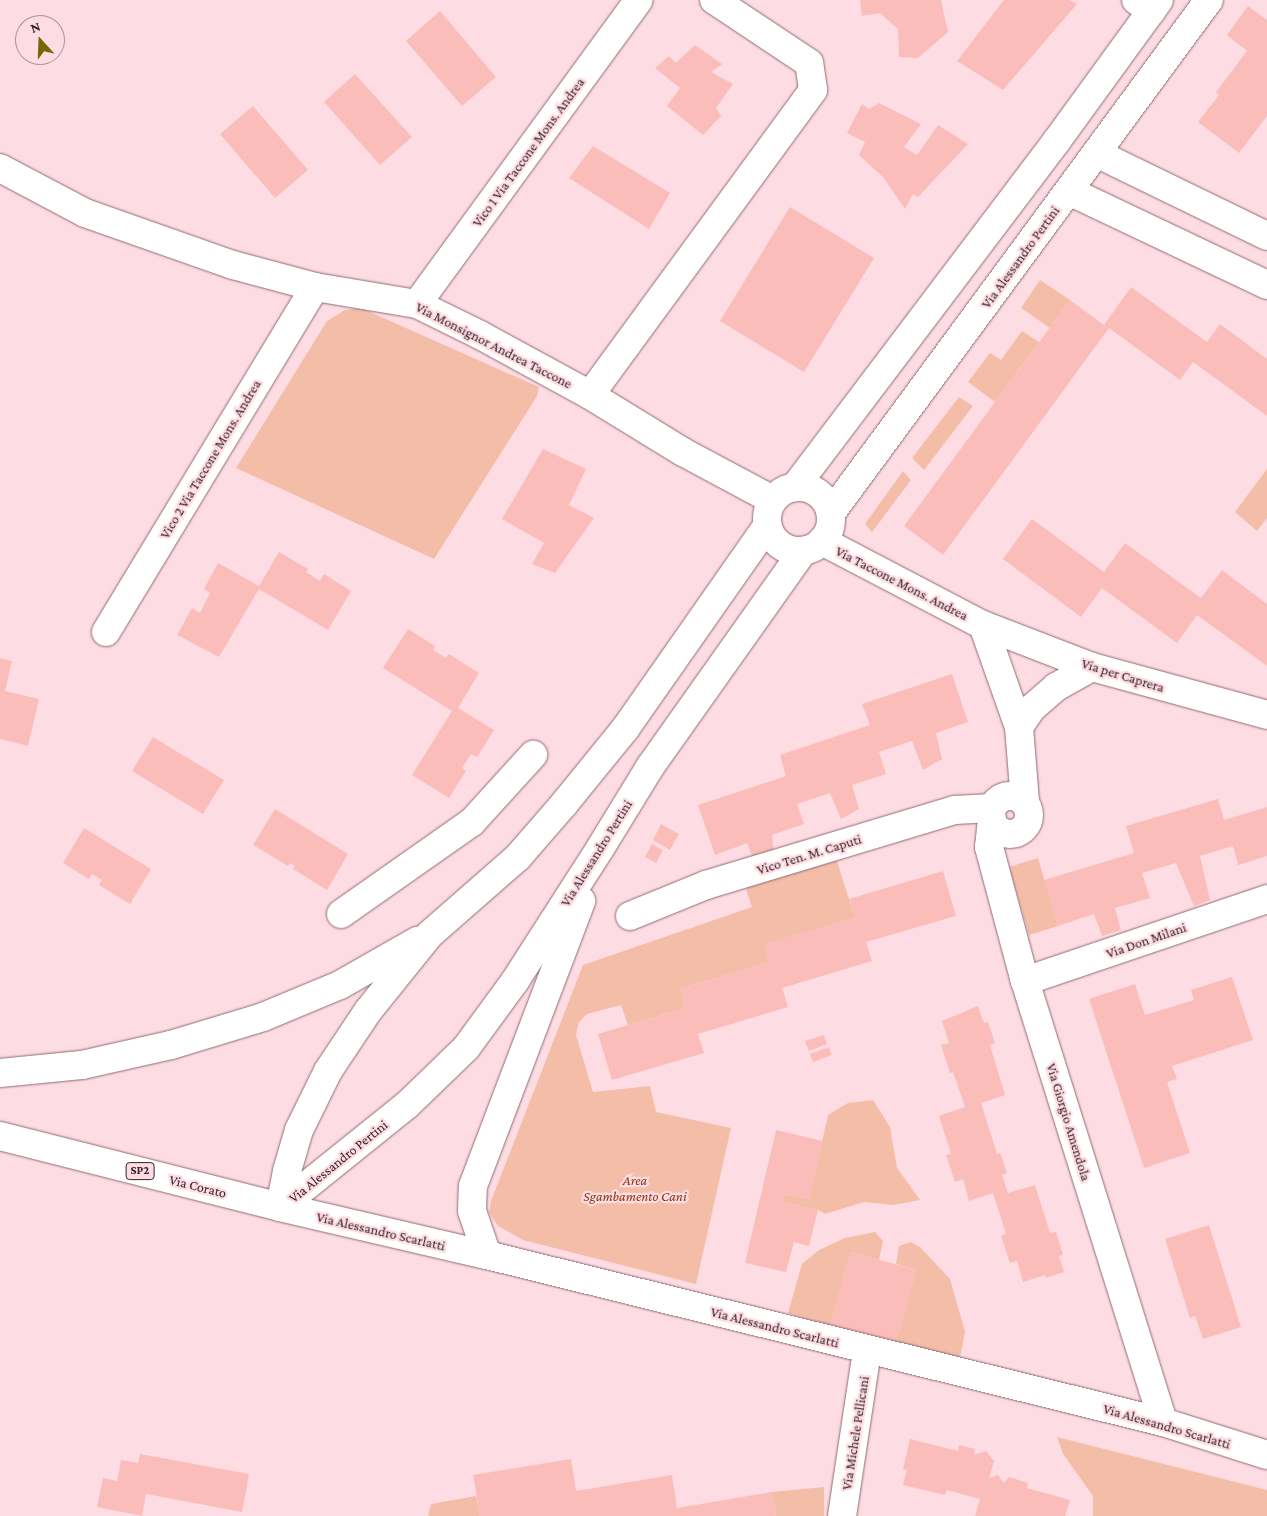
<!DOCTYPE html>
<html>
<head>
<meta charset="utf-8">
<style>
  body { margin:0 }
  #map { position:relative; width:1267px; height:1516px; overflow:hidden; background:#fedce3; font-family:"Crimson Pro",serif }
  div>[style] { position:absolute }
  [style*='--x'] { left:calc(var(--x)*1px); top:calc(var(--y)*1px); width:calc(var(--w)*1px); rotate:calc(var(--a)*1deg) }
  .green>* { inset:0; background:#f4bda7 }
  .building>* { inset:0; background:#fbbdb9 }
  .roads { filter:drop-shadow(0 0 1px #906b74) drop-shadow(0 0 1px #906b74) }
  .minor>* { height:28px; margin:-14px; padding:0 14px; transform-origin:14px; border-radius:14px; background:#fff }
  .minor>.ring { margin:-14px; padding:0; box-sizing:content-box; background:none; border:28px solid #fff; border-radius:50% }
  .major>* { height:28px; margin:-14px; padding:0 14px; transform-origin:14px; border-radius:14px; background:#fff }
  .major>.ring { margin:-14px; padding:0; box-sizing:content-box; background:none; border:28px solid #fff; border-radius:50% }
  span { translate:-50% -50%; white-space:nowrap; text-align:center; line-height:1.15; -webkit-text-stroke:4.5px #fedce3; paint-order:stroke }
  .shield-label span { padding:1px 4px; background:#fedce3; border:1px solid; border-radius:4px; -webkit-text-stroke-width:0 }
  .shield-label { font-size:12px; color:#322226; font-weight:700 }
  .street-label { font-size:14px; color:#322226 }
  .park-label { font-size:14px; color:#873711; font-style:italic }
  .north { position:absolute; left:15px; top:15px; width:50px; height:50px; box-sizing:border-box; background:#fedce3; border:1px solid #ac9297; border-radius:50%; rotate:340deg; font-size:14px; font-weight:700; line-height:20px; text-align:center; color:#322226 }
  .north::after { content:''; display:block; margin:auto; width:18px; height:22px; background:#746800; clip-path:polygon(50% 0,100% 100%,50% 72%,0 100%) }
</style>
</head>
<body>
<div id="map">
  <div class="green">
    <i style="clip-path:polygon(1040px 280px,1070px 300px,1050px 328px,1021px 308px)"></i>
    <i style="clip-path:polygon(361px 308px,539px 387px,537px 396px,434px 559px,236px 468px,327px 321px,345px 310px)"></i>
    <i style="clip-path:polygon(1022px 331px,1039px 342px,995px 402px,968px 382px,990px 353px,1001px 360px)"></i>
    <i style="clip-path:polygon(959px 397px,973px 406px,924px 470px,912px 458px)"></i>
    <i style="clip-path:polygon(1267px 469px,1267px 518px,1257px 531px,1235px 512px)"></i>
    <i style="clip-path:polygon(903px 471px,911px 480px,872px 532px,865px 524px)"></i>
    <i style="clip-path:polygon(835px 855px,855px 918px,765px 944px,769px 962px,680px 989px,685px 1008px,628px 1025px,621px 1005px,587px 1014px,579px 1022px,576px 1035px,593px 1092px,650px 1086px,656px 1112px,731px 1128px,696px 1284px,523px 1240px,498px 1226px,489px 1213px,491px 1201px,583px 965px,752px 907px,744px 883px)"></i>
    <i style="clip-path:polygon(1038px 858px,1058px 926px,1029px 935px,1009px 867px)"></i>
    <i style="clip-path:polygon(873px 1100px,890px 1127px,897px 1168px,920px 1200px,893px 1205px,864px 1202px,825px 1214px,818px 1210px,783px 1202px,785px 1194px,809px 1199px,828px 1115px,848px 1103px)"></i>
    <i style="clip-path:polygon(875px 1232px,883px 1241px,879px 1260px,851px 1252px,830px 1327px,788px 1313px,802px 1264px,819px 1250px,845px 1238px)"></i>
    <i style="clip-path:polygon(911px 1242px,921px 1248px,950px 1279px,965px 1332px,960px 1357px,895px 1345px,916px 1270px,896px 1264px,899px 1246px)"></i>
    <i style="clip-path:polygon(1057px 1437px,1267px 1490px,1267px 1516px,1093px 1516px,1093px 1496px,1063px 1454px)"></i>
    <i style="clip-path:polygon(824px 1487px,824px 1516px,776px 1516px,772px 1492px)"></i>
    <i style="clip-path:polygon(476px 1496px,480px 1516px,428px 1516px,431px 1504px)"></i>
  </div>
  <div class="building">
    <i style="clip-path:polygon(860px 0,941px 0,948px 32px,918px 58px,899px 57px,898px 29px,880px 13px,862px 16px)"></i>
    <i style="clip-path:polygon(1004px 0,1069px 0,1077px 4px,1003px 90px,957px 61px)"></i>
    <i style="clip-path:polygon(1248px 6px,1267px 20px,1267px 116px,1239px 153px,1198px 122px,1219px 95px,1216px 92px,1247px 51px,1227px 35px)"></i>
    <i style="clip-path:polygon(440px 11px,496px 77px,462px 106px,406px 41px)"></i>
    <i style="clip-path:polygon(695px 45px,722px 64px,711px 72px,733px 84px,716px 108px,721px 116px,703px 135px,667px 106px,680px 88px,655px 68px,669px 56px,676px 63px)"></i>
    <i style="clip-path:polygon(355px 74px,412px 137px,380px 165px,324px 102px)"></i>
    <i style="clip-path:polygon(879px 103px,921px 124px,904px 147px,917px 155px,938px 125px,968px 144px,918px 197px,913px 194px,905px 209px,883px 177px,859px 155px,865px 142px,847px 133px,862px 104px,869px 109px)"></i>
    <i style="clip-path:polygon(253px 106px,308px 170px,275px 198px,220px 134px)"></i>
    <i style="clip-path:polygon(593px 146px,670px 193px,649px 229px,569px 178px)"></i>
    <i style="clip-path:polygon(790px 207px,874px 258px,804px 372px,720px 321px)"></i>
    <i style="clip-path:polygon(1131px 287px,1207px 342px,1220px 324px,1267px 359px,1267px 416px,1193px 362px,1180px 380px,1109px 328px,943px 555px,904px 526px,1070px 300px,1104px 325px)"></i>
    <i style="clip-path:polygon(543px 449px,586px 469px,569px 505px,594px 518px,555px 573px,532px 564px,544px 543px,502px 519px)"></i>
    <i style="clip-path:polygon(1032px 519px,1104px 572px,1125px 543px,1201px 598px,1222px 570px,1267px 604px,1267px 666px,1197px 615px,1177px 643px,1102px 588px,1081px 617px,1003px 559px)"></i>
    <i style="clip-path:polygon(279px 552px,308px 569px,306px 572px,320px 581px,324px 574px,351px 591px,328px 630px,259px 589px,219px 657px,177px 635px,192px 608px,200px 613px,210px 593px,204px 589px,218px 563px,259px 586px)"></i>
    <i style="clip-path:polygon(408px 629px,435px 646px,433px 650px,446px 658px,449px 654px,479px 673px,458px 708px,494px 730px,477px 757px,471px 754px,462px 768px,466px 771px,449px 798px,412px 775px,452px 711px,383px 668px)"></i>
    <i style="clip-path:polygon(0 658px,12px 661px,5px 691px,39px 699px,28px 746px,0 739px)"></i>
    <i style="clip-path:polygon(952px 674px,968px 722px,936px 733px,942px 759px,923px 770px,912px 741px,879px 752px,886px 774px,852px 785px,859px 809px,841px 819px,830px 793px,797px 804px,804px 824px,772px 835px,774px 851px,753px 858px,747px 843px,715px 855px,698px 805px,786px 776px,780px 755px,870px 725px,862px 704px)"></i>
    <i style="clip-path:polygon(153px 737px,224px 780px,203px 814px,132px 771px)"></i>
    <i style="clip-path:polygon(1218px 799px,1224px 820px,1267px 807px,1267px 856px,1238px 865px,1233px 846px,1200px 856px,1210px 900px,1194px 906px,1176px 863px,1142px 873px,1150px 898px,1115px 908px,1121px 930px,1102px 936px,1094px 914px,1058px 926px,1044px 880px,1134px 853px,1126px 826px)"></i>
    <i style="clip-path:polygon(275px 809px,348px 854px,327px 890px,293px 869px,295px 866px,290px 863px,288px 866px,253px 845px)"></i>
    <i style="clip-path:polygon(661px 824px,679px 834px,670px 850px,653px 840px)"></i>
    <i style="clip-path:polygon(84px 828px,151px 869px,130px 904px,99px 885px,102px 880px,92px 874px,89px 879px,63px 863px)"></i>
    <i style="clip-path:polygon(652px 844px,663px 850px,656px 863px,645px 857px)"></i>
    <i style="clip-path:polygon(943px 871px,956px 916px,866px 942px,872px 961px,782px 988px,788px 1007px,698px 1034px,704px 1053px,612px 1080px,598px 1034px,685px 1008px,680px 989px,769px 962px,764px 944px,855px 918px,849px 899px)"></i>
    <i style="clip-path:polygon(1232px 977px,1253px 1040px,1172px 1066px,1177px 1079px,1167px 1082px,1190px 1153px,1144px 1168px,1089px 999px,1135px 984px,1145px 1015px,1194px 1000px,1191px 990px)"></i>
    <i style="clip-path:polygon(978px 1006px,984px 1023px,988px 1022px,995px 1043px,990px 1045px,1005px 1095px,981px 1103px,997px 1154px,1000px 1153px,1002px 1158px,1007px 1173px,1002px 1175px,1008px 1193px,1035px 1185px,1050px 1233px,1056px 1232px,1063px 1255px,1059px 1256px,1064px 1272px,1046px 1278px,1045px 1275px,1023px 1282px,1017px 1261px,1010px 1263px,1001px 1236px,1006px 1234px,993px 1193px,969px 1201px,963px 1179px,955px 1182px,946px 1155px,951px 1154px,939px 1116px,965px 1107px,953px 1072px,950px 1073px,941px 1045px,949px 1043px,942px 1021px)"></i>
    <i style="clip-path:polygon(824px 1035px,827px 1044px,809px 1051px,805px 1041px)"></i>
    <i style="clip-path:polygon(829px 1047px,832px 1055px,813px 1062px,810px 1054px)"></i>
    <i style="clip-path:polygon(776px 1130px,823px 1141px,809px 1199px,785px 1194px,783px 1202px,818px 1210px,809px 1246px,794px 1242px,786px 1272px,745px 1263px)"></i>
    <i style="clip-path:polygon(1209px 1225px,1241px 1327px,1203px 1339px,1195px 1316px,1190px 1318px,1165px 1239px)"></i>
    <i style="clip-path:polygon(851px 1252px,916px 1270px,895px 1345px,830px 1327px)"></i>
    <i style="clip-path:polygon(910px 1439px,958px 1451px,959px 1445px,975px 1449px,974px 1455px,986px 1451px,994px 1461px,989px 1478px,998px 1475px,1004px 1483px,1009px 1477px,1028px 1483px,1027px 1488px,1070px 1500px,1065px 1516px,975px 1516px,980px 1499px,947px 1490px,945px 1495px,903px 1485px,907px 1470px,903px 1469px)"></i>
    <i style="clip-path:polygon(140px 1454px,249px 1474px,242px 1512px,146px 1494px,142px 1516px,97px 1507px,103px 1478px,117px 1481px,121px 1460px,138px 1463px)"></i>
    <i style="clip-path:polygon(571px 1459px,576px 1491px,672px 1475px,677px 1508px,772px 1492px,776px 1516px,480px 1516px,473px 1475px)"></i>
  </div>
  <div class="roads">
    <div class="minor">
      <i style="--x:1136;--y:0;--w:19;--a:36"></i>
      <i style="--x:1096;--y:153;--w:190;--a:25.9"></i>
      <i style="--x:0;--y:168;--w:96;--a:27.9"></i>
      <i style="--x:85;--y:213;--w:157;--a:19.4"></i>
      <i style="--x:233;--y:265;--w:85;--a:15"></i>
      <i style="--x:315;--y:287;--w:103;--a:9.5"></i>
      <i style="--x:417;--y:304;--w:70;--a:26.2"></i>
      <i style="--x:480;--y:335;--w:125;--a:28.6"></i>
      <i style="--x:590;--y:395;--w:109;--a:31.5"></i>
      <i style="--x:683;--y:452;--w:102;--a:28.1"></i>
      <i style="--x:1069;--y:191;--w:219;--a:25.4"></i>
      <i style="--x:417;--y:304;--w:376;--a:-53.9"></i>
      <i style="--x:590;--y:395;--w:378;--a:-53.8"></i>
      <i style="--x:813;--y:90;--w:27;--a:-98"></i>
      <i style="--x:809;--y:63;--w:114;--a:-146.4"></i>
      <i style="--x:822;--y:541;--w:182;--a:27.6"></i>
      <i style="--x:983;--y:625;--w:117;--a:21.1"></i>
      <i style="--x:1092;--y:667;--w:181;--a:15.3"></i>
      <i style="--x:983;--y:625;--w:108;--a:70.6"></i>
      <i style="--x:1019;--y:727;--w:75;--a:85.4"></i>
      <i style="--x:106;--y:632;--w:403;--a:-58.8"></i>
      <i style="--x:1019;--y:727;--w:23;--a:-56"></i>
      <i style="--x:1032;--y:708;--w:32;--a:-41"></i>
      <i style="--x:1056;--y:687;--w:41;--a:-29.1"></i>
      <i class="ring" style="left:991px;top:796px;width:10px;height:10px"></i>
      <i style="--x:992;--y:819;--w:28;--a:96"></i>
      <i style="--x:989;--y:847;--w:139;--a:75"></i>
      <i style="--x:1025;--y:981;--w:462;--a:72.6"></i>
      <i style="--x:341;--y:914;--w:160;--a:-35.1"></i>
      <i style="--x:472;--y:822;--w:91;--a:-47.7"></i>
      <i style="--x:630;--y:916;--w:82;--a:-22.2"></i>
      <i style="--x:706;--y:885;--w:260;--a:-16.8"></i>
      <i style="--x:955;--y:810;--w:37;--a:-3"></i>
      <i style="--x:1025;--y:981;--w:256;--a:-18.7"></i>
      <i style="--x:842;--y:1516;--w:168;--a:-81.4"></i>
    </div>
    <div class="major">
      <i style="--x:795;--y:487;--w:433;--a:-52.9"></i>
      <i style="--x:1056;--y:142;--w:175;--a:-54"></i>
      <i class="ring" style="left:767px;top:487px;width:36px;height:36px"></i>
      <i style="--x:831;--y:513;--w:637;--a:-53.62"></i>
      <i style="--x:0;--y:1073;--w:82;--a:-5.6"></i>
      <i style="--x:82;--y:1065;--w:91;--a:-12.7"></i>
      <i style="--x:171;--y:1045;--w:96;--a:-16.9"></i>
      <i style="--x:263;--y:1017;--w:83;--a:-22.6"></i>
      <i style="--x:340;--y:985;--w:89;--a:-29.7"></i>
      <i style="--x:0;--y:1136;--w:289;--a:14.2"></i>
      <i style="--x:280;--y:1207;--w:212;--a:13.1"></i>
      <i style="--x:487;--y:1255;--w:696;--a:13.88"></i>
      <i style="--x:1163;--y:1422;--w:109;--a:17.6"></i>
      <i style="--x:280;--y:1207;--w:37;--a:-79"></i>
      <i style="--x:287;--y:1171;--w:43;--a:-73.7"></i>
      <i style="--x:299;--y:1130;--w:66;--a:-63.8"></i>
      <i style="--x:328;--y:1071;--w:72;--a:-56.3"></i>
      <i style="--x:368;--y:1011;--w:97;--a:-51.2"></i>
      <i style="--x:429;--y:935;--w:118;--a:-41.2"></i>
      <i style="--x:518;--y:857;--w:70;--a:-49"></i>
      <i style="--x:564;--y:804;--w:97;--a:-50.9"></i>
      <i style="--x:625;--y:729;--w:248;--a:-55"></i>
      <i style="--x:280;--y:1207;--w:163;--a:-38.8"></i>
      <i style="--x:407;--y:1105;--w:82;--a:-44"></i>
      <i style="--x:466;--y:1048;--w:83;--a:-53.8"></i>
      <i style="--x:515;--y:981;--w:159;--a:-57.3"></i>
      <i style="--x:601;--y:847;--w:94;--a:-58.5"></i>
      <i style="--x:650;--y:767;--w:265;--a:-54.7"></i>
      <i style="--x:487;--y:1255;--w:46;--a:-108.8"></i>
      <i style="--x:472;--y:1211;--w:25;--a:-88"></i>
      <i style="--x:473;--y:1186;--w:305;--a:-69.2"></i>
    </div>
  </div>
  <div class="shield-label">
    <span style="left:140px;top:1171px">SP2</span>
  </div>
  <div class="street-label">
    <span style="left:528px;top:152px;rotate:-54deg">Vico 1 Via Taccone Mons. Andrea</span>
    <span style="left:1020px;top:257px;rotate:-54deg">Via Alessandro Pertini</span>
    <span style="left:494px;top:345px;rotate:27deg">Via Monsignor Andrea Taccone</span>
    <span style="left:210px;top:459px;rotate:-59deg">Vico 2 Via Taccone Mons. Andrea</span>
    <span style="left:902px;top:583px;rotate:27deg">Via Taccone Mons. Andrea</span>
    <span style="left:1123px;top:675px;rotate:17deg">Via per Caprera</span>
    <span style="left:596px;top:853px;rotate:-58deg">Via Alessandro Pertini</span>
    <span style="left:809px;top:854px;rotate:-17deg">Vico Ten. M. Caputi</span>
    <span style="left:1146px;top:940px;rotate:-19deg">Via Don Milani</span>
    <span style="left:1069px;top:1122px;rotate:73deg">Via Giorgio Amendola</span>
    <span style="left:338px;top:1161px;rotate:-39deg">Via Alessandro Pertini</span>
    <span style="left:198px;top:1186px;rotate:14deg">Via Corato</span>
    <span style="left:381px;top:1231px;rotate:13deg">Via Alessandro Scarlatti</span>
    <span style="left:775px;top:1327px;rotate:14deg">Via Alessandro Scarlatti</span>
    <span style="left:1167px;top:1426px;rotate:16deg">Via Alessandro Scarlatti</span>
    <span style="left:855px;top:1433px;rotate:-81deg">Via Michele Pellicani</span>
  </div>
  <div class="park-label">
    <span style="left:635px;top:1188px">Area<br>Sgambamento Cani</span>
  </div>
  <div class="north">N</div>
</div>
</body>
</html>
